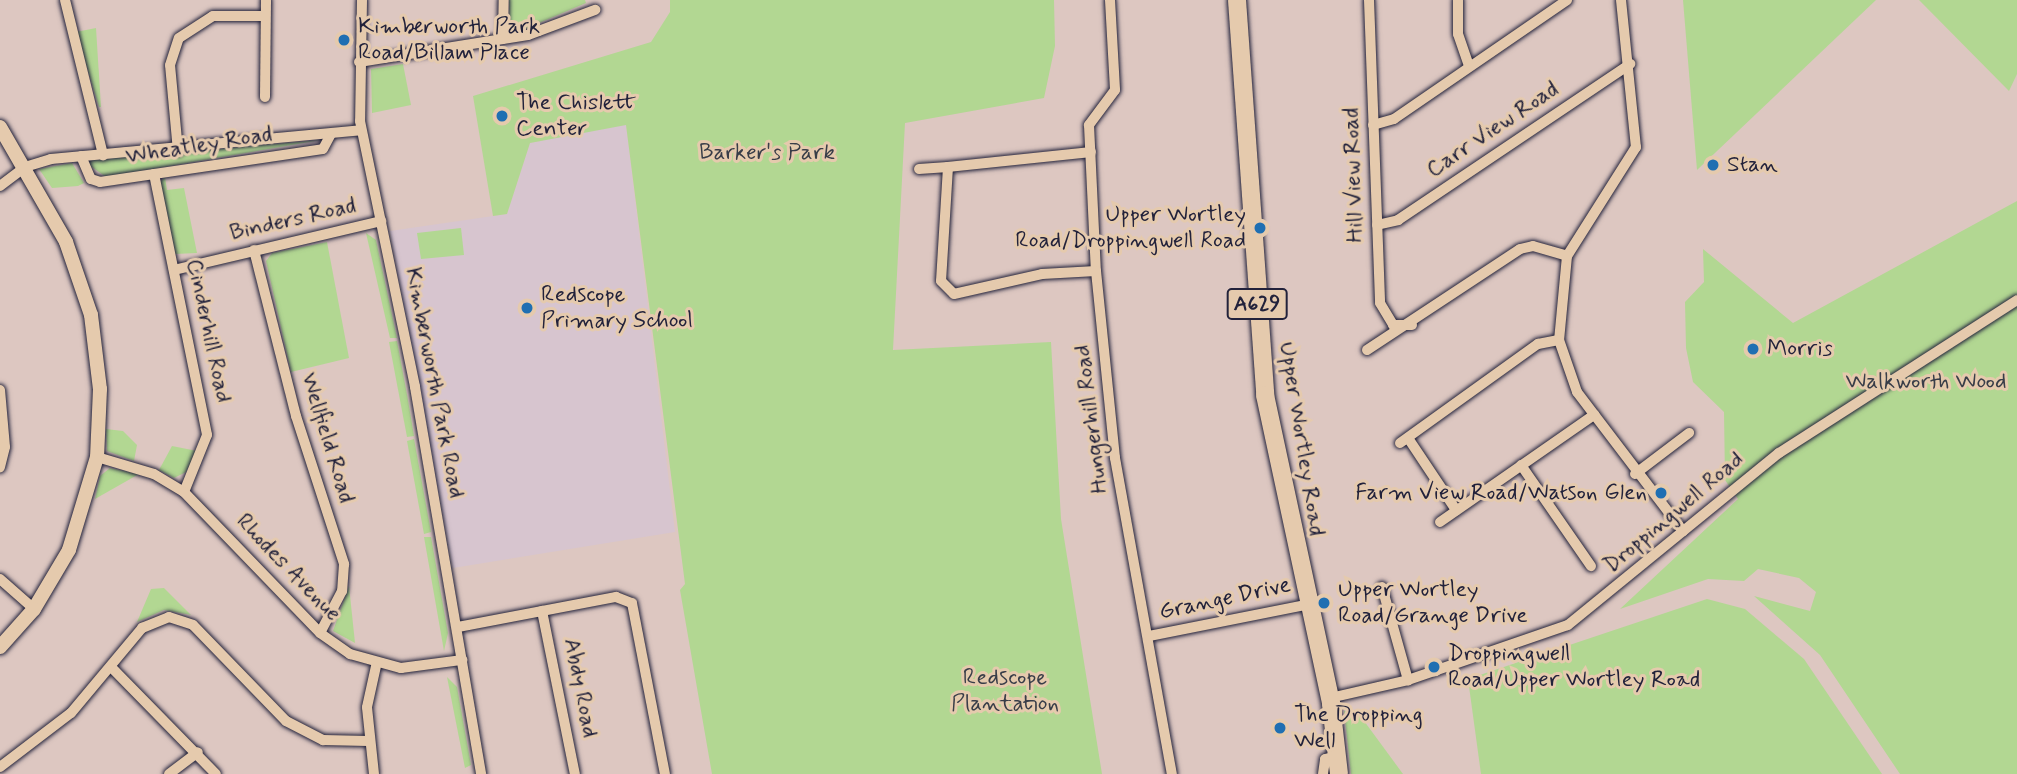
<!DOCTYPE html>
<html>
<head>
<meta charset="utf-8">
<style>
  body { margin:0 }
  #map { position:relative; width:2017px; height:774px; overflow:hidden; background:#ddc7c1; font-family:Mynerve,sans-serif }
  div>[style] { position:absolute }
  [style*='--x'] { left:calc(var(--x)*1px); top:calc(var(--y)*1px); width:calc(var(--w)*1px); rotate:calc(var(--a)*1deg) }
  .built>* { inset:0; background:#d7c5cf }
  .green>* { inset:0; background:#b2d792 }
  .roads { filter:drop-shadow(0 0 2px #22223b) drop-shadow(0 0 2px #22223b) }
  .minor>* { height:10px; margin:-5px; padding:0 5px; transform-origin:5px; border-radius:5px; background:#e5caad }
  .tertiary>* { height:14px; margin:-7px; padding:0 7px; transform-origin:7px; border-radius:7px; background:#e5caad }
  .primary>* { height:18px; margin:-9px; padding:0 9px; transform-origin:9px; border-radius:9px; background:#e5caad }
  .dots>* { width:19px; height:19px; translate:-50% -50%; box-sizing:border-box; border:4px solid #e5caad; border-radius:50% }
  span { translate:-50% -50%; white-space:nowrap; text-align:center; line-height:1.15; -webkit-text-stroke:6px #e5caad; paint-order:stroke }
  .shield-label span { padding:2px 5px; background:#e5caad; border:2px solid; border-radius:5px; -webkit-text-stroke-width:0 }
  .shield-label { font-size:21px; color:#22223b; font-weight:700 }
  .poi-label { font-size:23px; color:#22223b }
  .left { translate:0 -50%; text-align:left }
  .right { translate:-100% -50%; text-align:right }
  .street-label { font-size:23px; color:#22223b }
  .park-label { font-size:23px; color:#383d48 }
</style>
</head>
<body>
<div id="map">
  <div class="built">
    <i style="clip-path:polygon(626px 124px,675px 532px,453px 568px,390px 231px,507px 214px,530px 143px)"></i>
  </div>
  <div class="green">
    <i style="clip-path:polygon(509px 0,585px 0,586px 3px,518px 32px,510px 25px)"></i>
    <i style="clip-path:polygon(670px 0,1054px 0,1055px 46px,1044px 98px,905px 123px,893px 350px,1051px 342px,1061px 519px,1102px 774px,712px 774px,680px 590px,685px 584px,626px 125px,530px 143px,507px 214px,493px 216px,473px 96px,651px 42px,670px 12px)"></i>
    <i style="clip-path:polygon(1683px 0,1876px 0,1697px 170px)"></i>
    <i style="clip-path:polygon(1919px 0,2017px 0,2017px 74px,2009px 91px)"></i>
    <i style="clip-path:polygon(96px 28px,101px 107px,99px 107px,76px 32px)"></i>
    <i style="clip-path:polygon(403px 64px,411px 105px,372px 113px,371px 69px)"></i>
    <i style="clip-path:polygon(321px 140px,106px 177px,89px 165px,90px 160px)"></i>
    <i style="clip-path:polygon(72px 163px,84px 183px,78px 186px,52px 188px,39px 169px)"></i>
    <i style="clip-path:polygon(165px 177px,167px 190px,184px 188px,197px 253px,175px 254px,160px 182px)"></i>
    <i style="clip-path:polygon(2017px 201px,2017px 774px,1900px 774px,1820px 655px,1754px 596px,1810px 611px,1816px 592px,1799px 578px,1758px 569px,1744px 581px,1708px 579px,1620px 609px,1738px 499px,1725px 480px,1724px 412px,1693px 382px,1686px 348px,1685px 302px,1704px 282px,1703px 249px,1793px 323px)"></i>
    <i style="clip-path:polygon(461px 228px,464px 255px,421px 259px,417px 233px)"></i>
    <i style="clip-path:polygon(366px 233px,376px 240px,397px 338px,390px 338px)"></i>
    <i style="clip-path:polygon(327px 242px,349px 358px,291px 372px,266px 261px,272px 253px)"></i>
    <i style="clip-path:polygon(397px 341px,408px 400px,414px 436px,407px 437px,389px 342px)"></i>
    <i style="clip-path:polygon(106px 429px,123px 431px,137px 445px,134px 461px,107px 451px)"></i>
    <i style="clip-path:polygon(414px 439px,431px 532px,424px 534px,407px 441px)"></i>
    <i style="clip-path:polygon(172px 446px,197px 451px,186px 472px,174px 478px,159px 470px)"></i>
    <i style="clip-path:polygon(110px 468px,139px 474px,95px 499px,100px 476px)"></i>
    <i style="clip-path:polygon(424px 537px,431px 537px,448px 633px,444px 651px)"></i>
    <i style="clip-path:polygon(349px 586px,355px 643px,333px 631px)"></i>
    <i style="clip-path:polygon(164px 588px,191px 615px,164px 610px,137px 622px,151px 589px)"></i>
    <i style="clip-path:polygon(1707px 599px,1745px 609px,1804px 659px,1882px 774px,1481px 774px,1468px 679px)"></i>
    <i style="clip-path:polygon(447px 677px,457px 687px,471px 765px,465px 768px)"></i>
    <i style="clip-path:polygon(1356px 710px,1403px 774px,1351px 774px,1344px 711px)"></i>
  </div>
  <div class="roads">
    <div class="minor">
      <i style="--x:65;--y:0;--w:160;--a:76.2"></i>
      <i style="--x:362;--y:0;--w:121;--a:90.9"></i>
      <i style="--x:360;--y:121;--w:272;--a:78.3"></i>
      <i style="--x:415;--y:387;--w:393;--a:80.3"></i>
      <i style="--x:1110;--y:0;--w:90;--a:86.8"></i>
      <i style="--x:1115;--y:90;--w:44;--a:126.6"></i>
      <i style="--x:1089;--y:125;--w:146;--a:87.3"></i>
      <i style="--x:1096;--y:271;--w:188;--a:84.2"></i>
      <i style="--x:1115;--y:458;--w:321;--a:79.8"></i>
      <i style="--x:1369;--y:0;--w:303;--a:87.9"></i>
      <i style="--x:1380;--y:303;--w:26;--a:59"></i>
      <i style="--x:1393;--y:325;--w:19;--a:0"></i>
      <i style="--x:1458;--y:0;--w:34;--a:90"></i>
      <i style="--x:1458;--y:34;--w:34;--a:71"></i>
      <i style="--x:1621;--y:0;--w:148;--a:84.2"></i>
      <i style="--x:1636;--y:147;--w:129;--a:122.3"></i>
      <i style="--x:1567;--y:256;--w:84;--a:95.4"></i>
      <i style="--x:1559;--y:340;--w:55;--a:70.9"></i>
      <i style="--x:1577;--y:392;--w:175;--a:52.7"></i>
      <i style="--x:503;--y:39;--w:39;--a:-89"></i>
      <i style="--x:359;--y:62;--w:171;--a:-9.1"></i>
      <i style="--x:528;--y:35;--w:72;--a:-20.5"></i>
      <i style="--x:265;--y:97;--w:97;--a:-89.4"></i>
      <i style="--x:1373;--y:125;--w:22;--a:-16"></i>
      <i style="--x:1394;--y:119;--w:210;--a:-34.5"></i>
      <i style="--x:178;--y:151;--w:86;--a:-95.3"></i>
      <i style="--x:170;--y:65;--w:28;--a:-72"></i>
      <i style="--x:179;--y:38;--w:40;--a:-32.9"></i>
      <i style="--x:213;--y:16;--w:52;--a:0"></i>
      <i style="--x:1091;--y:152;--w:144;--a:174"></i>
      <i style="--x:948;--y:167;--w:114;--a:93.5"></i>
      <i style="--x:941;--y:281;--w:18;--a:45"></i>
      <i style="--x:954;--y:294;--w:90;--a:-12.8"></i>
      <i style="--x:1042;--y:274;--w:54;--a:-3.2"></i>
      <i style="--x:81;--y:156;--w:25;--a:67"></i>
      <i style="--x:91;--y:179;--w:9;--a:18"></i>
      <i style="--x:100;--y:182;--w:225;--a:-8.4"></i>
      <i style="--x:323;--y:149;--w:17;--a:-62"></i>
      <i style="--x:919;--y:169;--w:29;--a:-4"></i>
      <i style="--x:154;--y:174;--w:266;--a:78.5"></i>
      <i style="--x:207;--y:435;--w:61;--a:112"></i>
      <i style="--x:0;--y:186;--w:31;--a:-37"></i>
      <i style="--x:25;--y:167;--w:27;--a:-17"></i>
      <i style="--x:51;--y:159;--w:311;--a:-5.3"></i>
      <i style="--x:1377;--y:225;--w:22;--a:-13"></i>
      <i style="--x:1398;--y:220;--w:280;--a:-33.9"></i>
      <i style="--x:254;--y:250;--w:171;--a:75.8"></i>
      <i style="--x:296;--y:416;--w:156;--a:72"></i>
      <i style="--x:344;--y:564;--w:27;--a:94"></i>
      <i style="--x:342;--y:591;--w:47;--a:117.6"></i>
      <i style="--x:174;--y:270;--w:213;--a:-13.3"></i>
      <i style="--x:1367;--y:350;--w:183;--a:-33.4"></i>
      <i style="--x:1520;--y:249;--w:13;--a:-13"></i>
      <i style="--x:1533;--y:246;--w:35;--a:16"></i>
      <i style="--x:0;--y:390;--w:57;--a:85"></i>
      <i style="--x:5;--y:447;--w:21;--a:104"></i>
      <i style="--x:1408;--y:438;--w:87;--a:56.3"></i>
      <i style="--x:1400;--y:443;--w:170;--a:-35.7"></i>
      <i style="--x:1538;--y:344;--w:21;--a:-11"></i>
      <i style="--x:97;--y:457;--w:59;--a:16.6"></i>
      <i style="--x:154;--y:474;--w:35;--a:31"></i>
      <i style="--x:184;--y:492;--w:196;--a:46"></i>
      <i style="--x:320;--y:633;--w:37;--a:35"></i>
      <i style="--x:350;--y:654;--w:53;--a:15.4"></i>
      <i style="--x:401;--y:668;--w:62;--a:-7.5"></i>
      <i style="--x:1521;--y:465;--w:123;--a:55.3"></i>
      <i style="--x:1635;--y:474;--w:68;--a:-37.2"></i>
      <i style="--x:1440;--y:522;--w:188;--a:-34.8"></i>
      <i style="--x:0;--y:579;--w:45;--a:41.4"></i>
      <i style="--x:1382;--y:587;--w:97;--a:74.4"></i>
      <i style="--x:542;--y:611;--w:166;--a:78.6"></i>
      <i style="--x:458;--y:627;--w:161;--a:-10.8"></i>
      <i style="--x:616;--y:597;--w:17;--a:21"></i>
      <i style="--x:632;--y:603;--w:174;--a:79.1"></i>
      <i style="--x:1149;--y:636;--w:164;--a:-11.2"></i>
      <i style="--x:113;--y:669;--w:147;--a:45.6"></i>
      <i style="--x:1330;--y:698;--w:80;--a:-13"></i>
      <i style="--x:1408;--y:680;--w:169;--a:-19"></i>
      <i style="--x:1568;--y:625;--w:272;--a:-39.2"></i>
      <i style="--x:1779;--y:453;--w:283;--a:-32.7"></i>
      <i style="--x:0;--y:767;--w:89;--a:-37.3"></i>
      <i style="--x:71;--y:713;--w:111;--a:-50.1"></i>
      <i style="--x:142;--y:628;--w:29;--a:-22"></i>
      <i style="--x:169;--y:617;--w:25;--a:18"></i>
      <i style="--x:193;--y:625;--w:134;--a:45.9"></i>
      <i style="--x:286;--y:721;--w:42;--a:27.2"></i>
      <i style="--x:323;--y:740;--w:45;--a:1.3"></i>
      <i style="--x:169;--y:774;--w:36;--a:-37"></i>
      <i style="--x:374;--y:774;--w:67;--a:-96"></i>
      <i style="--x:367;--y:707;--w:42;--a:-77.6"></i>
      <i style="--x:1323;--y:774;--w:15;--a:-82"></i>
      <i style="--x:1325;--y:759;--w:12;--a:-14"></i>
    </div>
    <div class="tertiary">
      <i style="--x:0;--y:127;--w:133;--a:60.1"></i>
      <i style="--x:66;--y:242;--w:77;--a:71.1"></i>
      <i style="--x:91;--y:315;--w:75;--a:83.1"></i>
      <i style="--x:100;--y:389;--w:68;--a:92.5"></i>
      <i style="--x:97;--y:457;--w:97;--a:106.8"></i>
      <i style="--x:69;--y:550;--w:69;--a:120.7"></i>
      <i style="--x:34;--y:609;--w:51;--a:131.8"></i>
    </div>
    <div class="primary">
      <i style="--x:1237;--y:0;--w:396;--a:85.9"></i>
      <i style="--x:1265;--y:395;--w:316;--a:77.9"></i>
      <i style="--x:1331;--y:704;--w:70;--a:83.5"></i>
    </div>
  </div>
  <div class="dots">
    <i style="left:344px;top:40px;background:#1f6fb2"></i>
    <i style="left:502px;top:116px;background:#1f6fb2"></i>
    <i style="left:1713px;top:165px;background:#1f6fb2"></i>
    <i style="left:1260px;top:228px;background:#1f6fb2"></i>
    <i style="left:527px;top:308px;background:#1f6fb2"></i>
    <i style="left:1753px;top:349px;background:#1f6fb2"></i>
    <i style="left:1661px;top:493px;background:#1f6fb2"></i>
    <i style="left:1324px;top:603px;background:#1f6fb2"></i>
    <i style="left:1434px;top:667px;background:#1f6fb2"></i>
    <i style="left:1280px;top:728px;background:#1f6fb2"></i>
  </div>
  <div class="shield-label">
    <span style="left:1257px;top:304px">A629</span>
  </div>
  <div class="poi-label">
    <span class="left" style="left:358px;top:40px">Kimberworth Park<br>Road/Billam Place</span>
    <span class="left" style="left:516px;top:116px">The Chislett<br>Center</span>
    <span class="left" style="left:1727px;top:165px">Stan</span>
    <span class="right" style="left:1246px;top:228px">Upper Wortley<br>Road/Droppingwell Road</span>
    <span class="left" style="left:541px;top:308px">Redscope<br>Primary School</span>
    <span class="left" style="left:1767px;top:349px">Morris</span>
    <span class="right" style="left:1647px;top:493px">Farm View Road/Watson Glen</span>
    <span class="left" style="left:1338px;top:603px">Upper Wortley<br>Road/Grange Drive</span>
    <span class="left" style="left:1448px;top:667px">Droppingwell<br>Road/Upper Wortley Road</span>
    <span class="left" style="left:1294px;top:728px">The Dropping<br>Well</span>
  </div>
  <div class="street-label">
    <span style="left:1493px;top:130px;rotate:-34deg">Carr View Road</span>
    <span style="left:199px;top:146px;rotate:-9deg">Wheatley Road</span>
    <span style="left:1354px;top:175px;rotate:-92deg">Hill View Road</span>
    <span style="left:293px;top:220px;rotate:-13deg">Binders Road</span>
    <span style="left:208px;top:331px;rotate:78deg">Cinderhill Road</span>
    <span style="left:434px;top:383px;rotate:79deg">Kimberworth Park Road</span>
    <span style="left:1092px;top:419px;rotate:-97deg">Hungerhill Road</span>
    <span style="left:327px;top:438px;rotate:73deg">Wellfield Road</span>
    <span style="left:1301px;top:439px;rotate:81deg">Upper Wortley Road</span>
    <span style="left:1674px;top:513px;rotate:-40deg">Droppingwell Road</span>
    <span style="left:288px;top:568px;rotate:46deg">Rhodes Avenue</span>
    <span style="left:1225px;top:599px;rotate:-12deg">Grange Drive</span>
    <span style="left:580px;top:688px;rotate:79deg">Abdy Road</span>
  </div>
  <div class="park-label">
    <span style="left:767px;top:153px">Barker's Park</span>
    <span style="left:1926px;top:382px">Walkworth Wood</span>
    <span style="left:1005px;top:691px">Redscope<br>Plantation</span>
  </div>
</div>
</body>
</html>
